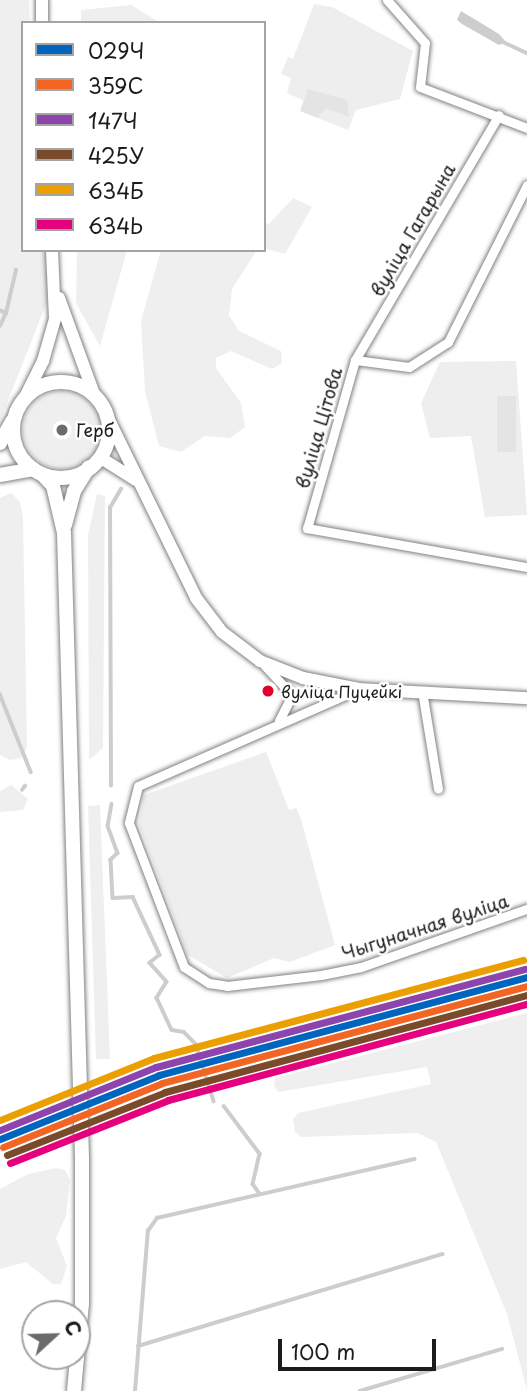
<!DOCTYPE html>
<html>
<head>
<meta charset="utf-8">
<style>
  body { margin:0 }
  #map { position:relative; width:527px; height:1391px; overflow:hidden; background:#fff; font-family:"Playpen Sans",sans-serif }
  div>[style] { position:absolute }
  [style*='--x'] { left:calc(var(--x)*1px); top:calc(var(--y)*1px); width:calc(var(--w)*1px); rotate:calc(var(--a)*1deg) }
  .built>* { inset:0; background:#eee }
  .green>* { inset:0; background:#efefef }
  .round { border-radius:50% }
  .water>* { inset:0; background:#cdcdcd }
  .stream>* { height:3.5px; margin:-1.75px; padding:0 1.75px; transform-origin:1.75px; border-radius:1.75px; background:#cdcdcd }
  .building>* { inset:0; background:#e4e4e4 }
  .roads { filter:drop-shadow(0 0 2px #828282) drop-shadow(0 0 2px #828282) }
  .minor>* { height:9px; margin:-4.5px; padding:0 4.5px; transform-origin:4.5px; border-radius:4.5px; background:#fff }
  .secondary>* { height:12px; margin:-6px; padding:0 6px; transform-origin:6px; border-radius:6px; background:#fff }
  .primary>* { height:14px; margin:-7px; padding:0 7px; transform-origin:7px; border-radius:7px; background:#fff }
  .primary>.ring { margin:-7px; padding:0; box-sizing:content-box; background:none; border:14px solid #fff; border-radius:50% }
  .rail-1>* { height:7px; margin:-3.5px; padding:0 3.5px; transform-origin:3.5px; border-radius:3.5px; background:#0065bd }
  .rail-2>* { height:7px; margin:-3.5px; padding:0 3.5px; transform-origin:3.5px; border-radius:3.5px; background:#f26522 }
  .rail-3>* { height:7px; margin:-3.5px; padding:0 3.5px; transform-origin:3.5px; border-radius:3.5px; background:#8e44ad }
  .rail-4>* { height:7px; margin:-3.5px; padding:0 3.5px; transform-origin:3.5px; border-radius:3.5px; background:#7a4b2a }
  .rail-5>* { height:7px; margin:-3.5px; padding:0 3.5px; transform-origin:3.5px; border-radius:3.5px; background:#ec9f01 }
  .rail-6>* { height:7px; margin:-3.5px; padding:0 3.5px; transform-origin:3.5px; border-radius:3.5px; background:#e5007d }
  .dots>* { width:19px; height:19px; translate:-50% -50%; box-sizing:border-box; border:4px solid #fff; border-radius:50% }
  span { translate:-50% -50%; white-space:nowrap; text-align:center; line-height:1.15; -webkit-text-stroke:5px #fff; paint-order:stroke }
  .bus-label { font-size:16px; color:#1c1c1c }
  .left { translate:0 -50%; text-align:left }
  .street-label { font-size:18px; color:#1c1c1c }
  .poi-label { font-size:18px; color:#1c1c1c }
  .legend { position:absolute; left:21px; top:21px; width:245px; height:231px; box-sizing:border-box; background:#fff; border:2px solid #a4a4a4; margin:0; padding:9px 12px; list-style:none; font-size:21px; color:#1c1c1c }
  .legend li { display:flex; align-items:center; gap:14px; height:35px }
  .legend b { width:35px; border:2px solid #a4a4a4 }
  .north { position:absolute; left:21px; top:1300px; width:70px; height:70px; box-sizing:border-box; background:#fff; border:2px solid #a4a4a4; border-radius:50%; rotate:68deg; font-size:19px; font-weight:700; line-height:28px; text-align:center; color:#1c1c1c }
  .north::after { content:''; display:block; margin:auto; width:24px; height:32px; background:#6b6b6b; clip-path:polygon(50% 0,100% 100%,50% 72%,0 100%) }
  .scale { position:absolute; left:278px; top:1339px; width:158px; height:32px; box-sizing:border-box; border:4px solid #1c1c1c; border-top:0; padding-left:9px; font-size:21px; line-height:24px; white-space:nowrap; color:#1c1c1c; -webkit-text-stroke:5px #fff; paint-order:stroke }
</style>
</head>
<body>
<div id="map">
  <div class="built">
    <i style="clip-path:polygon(314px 4px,332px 7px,413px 51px,400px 99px,356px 110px,348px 130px,300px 111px,304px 101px,287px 93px,291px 78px,281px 74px,288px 57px,293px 59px)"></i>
    <i style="clip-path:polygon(516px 361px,527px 515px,485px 517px,471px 436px,430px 438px,421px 403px,440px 362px)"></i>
    <i style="clip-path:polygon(266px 752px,289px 810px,296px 808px,301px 819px,335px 945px,290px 962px,274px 958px,227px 978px,188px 955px,139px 824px,144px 795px)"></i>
  </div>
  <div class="green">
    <i style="clip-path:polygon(0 0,29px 0,30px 23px,23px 23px,23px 250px,46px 250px,50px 294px,0 421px)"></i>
    <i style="clip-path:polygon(131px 5px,161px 23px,81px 23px,81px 10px)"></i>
    <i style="clip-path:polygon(293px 198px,312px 207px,285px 254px,264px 248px,264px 222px,269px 224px)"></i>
    <i style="clip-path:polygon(77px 250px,127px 250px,100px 346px,76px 303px)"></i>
    <i style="clip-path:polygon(161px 250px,257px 250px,232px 289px,229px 315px,239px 331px,281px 351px,282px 363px,272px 369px,231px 351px,216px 358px,216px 368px,241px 403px,245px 427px,230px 438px,205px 436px,181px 452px,159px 446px,145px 391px,141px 321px)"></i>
    <i class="round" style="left:23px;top:391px;width:78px;height:78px"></i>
    <i style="clip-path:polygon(11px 493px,20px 502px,23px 518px,27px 748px,21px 758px,10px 760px,0 755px,0 498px)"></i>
    <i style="clip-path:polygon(97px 494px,105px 496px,103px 748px,89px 760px,88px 535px)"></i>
    <i style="clip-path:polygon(11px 785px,28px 799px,23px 810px,0 812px,0 791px)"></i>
    <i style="clip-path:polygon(100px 805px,110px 1059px,96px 1059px,88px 806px)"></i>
    <i style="clip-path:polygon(527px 1013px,527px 1390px,507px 1314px,436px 1142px,418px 1133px,301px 1137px,295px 1132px,293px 1119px,298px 1113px,431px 1084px,427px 1067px,278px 1092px,274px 1085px,275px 1078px)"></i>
    <i style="clip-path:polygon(56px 1168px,65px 1170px,70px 1180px,66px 1216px,56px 1238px,67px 1266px,61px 1284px,53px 1284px,26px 1262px,0 1269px,0 1189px,28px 1174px)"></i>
  </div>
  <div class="water">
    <i style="clip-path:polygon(461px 11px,499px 34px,506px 42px,499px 45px,462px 24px,457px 20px)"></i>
  </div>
  <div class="stream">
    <i style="--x:501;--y:41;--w:29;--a:25"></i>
    <i style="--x:0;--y:310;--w:7;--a:27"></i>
    <i style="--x:6;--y:313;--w:44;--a:-76.9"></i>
    <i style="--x:0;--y:326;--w:14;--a:-65"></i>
    <i style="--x:0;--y:694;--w:84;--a:68.3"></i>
    <i style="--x:111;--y:786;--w:278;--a:-90.2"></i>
    <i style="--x:110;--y:508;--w:22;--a:-60"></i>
    <i style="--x:22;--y:790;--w:5;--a:-53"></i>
    <i style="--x:112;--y:804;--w:22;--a:100"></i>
    <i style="--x:108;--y:826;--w:29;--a:70"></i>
    <i style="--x:118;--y:853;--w:10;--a:135"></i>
    <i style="--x:111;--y:860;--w:38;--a:87"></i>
    <i style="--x:113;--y:898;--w:20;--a:-3"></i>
    <i style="--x:133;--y:897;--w:64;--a:65"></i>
    <i style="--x:160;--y:955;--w:13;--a:141"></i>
    <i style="--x:150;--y:963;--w:25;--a:48"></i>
    <i style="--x:167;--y:982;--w:19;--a:122"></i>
    <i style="--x:157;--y:998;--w:35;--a:65"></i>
    <i style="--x:172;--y:1030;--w:12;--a:9"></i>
    <i style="--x:184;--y:1032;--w:17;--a:45"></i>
    <i style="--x:196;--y:1044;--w:60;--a:72.5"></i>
    <i style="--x:224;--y:1106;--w:60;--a:53.1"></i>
    <i style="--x:260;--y:1154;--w:31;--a:103"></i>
    <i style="--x:253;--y:1184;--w:12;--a:55"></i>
    <i style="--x:138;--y:1346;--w:318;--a:-16.8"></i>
    <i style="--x:135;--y:1391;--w:161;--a:-85.4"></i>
    <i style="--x:148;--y:1231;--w:16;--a:-55"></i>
    <i style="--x:157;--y:1218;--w:264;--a:-12.9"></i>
    <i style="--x:360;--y:1391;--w:148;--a:-16.5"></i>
  </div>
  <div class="building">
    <i style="clip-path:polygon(308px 89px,347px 100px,349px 117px,326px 108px,318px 118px,300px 111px)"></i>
    <i style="clip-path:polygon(497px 396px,516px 396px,516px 452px,497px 452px)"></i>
  </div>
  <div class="roads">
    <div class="minor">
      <i style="--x:387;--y:0;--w:57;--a:48.5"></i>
      <i style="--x:425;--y:43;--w:44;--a:96.5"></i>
      <i style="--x:420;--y:87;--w:115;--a:21"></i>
      <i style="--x:527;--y:185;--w:176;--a:116.7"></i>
      <i style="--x:448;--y:342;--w:46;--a:147.3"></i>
      <i style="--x:409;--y:367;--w:54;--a:-172.6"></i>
      <i style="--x:355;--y:360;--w:175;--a:105.9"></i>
      <i style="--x:307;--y:528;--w:223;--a:10.1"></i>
      <i style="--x:355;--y:360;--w:284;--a:-59.6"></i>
      <i style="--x:265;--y:666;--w:40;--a:47"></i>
      <i style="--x:292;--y:695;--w:29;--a:117"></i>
      <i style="--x:359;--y:689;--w:241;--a:156.3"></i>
      <i style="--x:138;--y:786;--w:38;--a:104"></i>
      <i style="--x:129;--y:823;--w:154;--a:69.1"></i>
      <i style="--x:184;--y:967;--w:30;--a:33"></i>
      <i style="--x:209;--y:983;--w:18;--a:9"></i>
      <i style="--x:227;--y:986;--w:95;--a:-6.7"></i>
      <i style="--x:321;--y:975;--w:41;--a:-11.3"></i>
      <i style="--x:361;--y:967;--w:176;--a:-19.3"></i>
      <i style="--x:422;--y:691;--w:99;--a:80.7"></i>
    </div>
    <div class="secondary">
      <i style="--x:42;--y:0;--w:23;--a:90"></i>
      <i style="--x:59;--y:298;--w:102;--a:70"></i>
      <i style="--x:23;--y:401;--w:45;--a:-63.4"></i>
      <i style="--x:43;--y:361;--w:44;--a:-74.1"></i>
      <i style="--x:55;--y:319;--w:69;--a:-92.5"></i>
      <i style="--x:108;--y:418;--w:200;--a:63.9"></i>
      <i style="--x:196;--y:598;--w:43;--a:52.6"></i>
      <i style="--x:222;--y:632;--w:48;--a:37.3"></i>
      <i style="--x:260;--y:661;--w:46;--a:21.6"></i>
      <i style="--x:303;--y:678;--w:57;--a:11.1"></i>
      <i style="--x:359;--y:689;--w:168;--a:3.1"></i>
      <i style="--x:101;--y:458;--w:41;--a:32.2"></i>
    </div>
    <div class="primary">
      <i class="ring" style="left:13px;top:382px;width:82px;height:82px"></i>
      <i style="--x:0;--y:443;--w:25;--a:-61"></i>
      <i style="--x:42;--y:474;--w:16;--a:47"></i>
      <i style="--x:53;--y:486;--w:48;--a:76.8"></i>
      <i style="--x:64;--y:533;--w:625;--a:88.35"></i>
      <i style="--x:82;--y:1158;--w:145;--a:90"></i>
      <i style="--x:82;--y:1303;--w:88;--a:95.2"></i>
      <i style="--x:0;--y:475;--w:34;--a:-10"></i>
      <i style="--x:65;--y:525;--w:35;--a:-75"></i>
      <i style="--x:74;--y:491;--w:28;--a:-58"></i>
    </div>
  </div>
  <div class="rail-1">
    <i style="--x:0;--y:1139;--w:171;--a:-21.9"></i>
    <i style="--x:159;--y:1075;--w:381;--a:-14.9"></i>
  </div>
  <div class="rail-2">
    <i style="--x:3;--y:1147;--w:171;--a:-21.9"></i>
    <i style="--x:162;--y:1083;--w:378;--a:-14.9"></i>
  </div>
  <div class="rail-3">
    <i style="--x:0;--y:1130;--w:168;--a:-22"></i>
    <i style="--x:156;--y:1067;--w:382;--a:-14.9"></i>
  </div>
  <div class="rail-4">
    <i style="--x:7;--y:1155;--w:170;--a:-21.7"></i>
    <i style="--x:165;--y:1092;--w:375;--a:-15"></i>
  </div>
  <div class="rail-5">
    <i style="--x:0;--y:1120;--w:166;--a:-21.9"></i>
    <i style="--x:154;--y:1058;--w:382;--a:-14.9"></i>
  </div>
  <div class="rail-6">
    <i style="--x:10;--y:1163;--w:170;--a:-21.7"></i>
    <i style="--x:168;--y:1100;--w:372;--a:-15"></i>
  </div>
  <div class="dots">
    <i style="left:62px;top:430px;background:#6b6b6b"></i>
    <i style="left:268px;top:691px;background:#e4002b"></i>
  </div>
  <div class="bus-label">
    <span class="left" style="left:281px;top:691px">вуліца Пуцейкі</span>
  </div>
  <div class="street-label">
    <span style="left:413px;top:230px;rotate:-60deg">вуліца Гагарына</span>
    <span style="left:319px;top:428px;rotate:-74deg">вуліца Цітова</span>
    <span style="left:425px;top:927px;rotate:-18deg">Чыгуначная вуліца</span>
  </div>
  <div class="poi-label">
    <span class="left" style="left:76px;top:430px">Герб</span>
  </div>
  <ul class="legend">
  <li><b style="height:9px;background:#0065bd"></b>029Ч</li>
  <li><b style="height:9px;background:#f26522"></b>359С</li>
  <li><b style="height:9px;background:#8e44ad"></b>147Ч</li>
  <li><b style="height:9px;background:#7a4b2a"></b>425У</li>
  <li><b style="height:9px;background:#ec9f01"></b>634Б</li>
  <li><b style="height:9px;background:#e5007d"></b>634Ь</li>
  </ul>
  <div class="north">С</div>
  <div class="scale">100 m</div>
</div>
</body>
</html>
